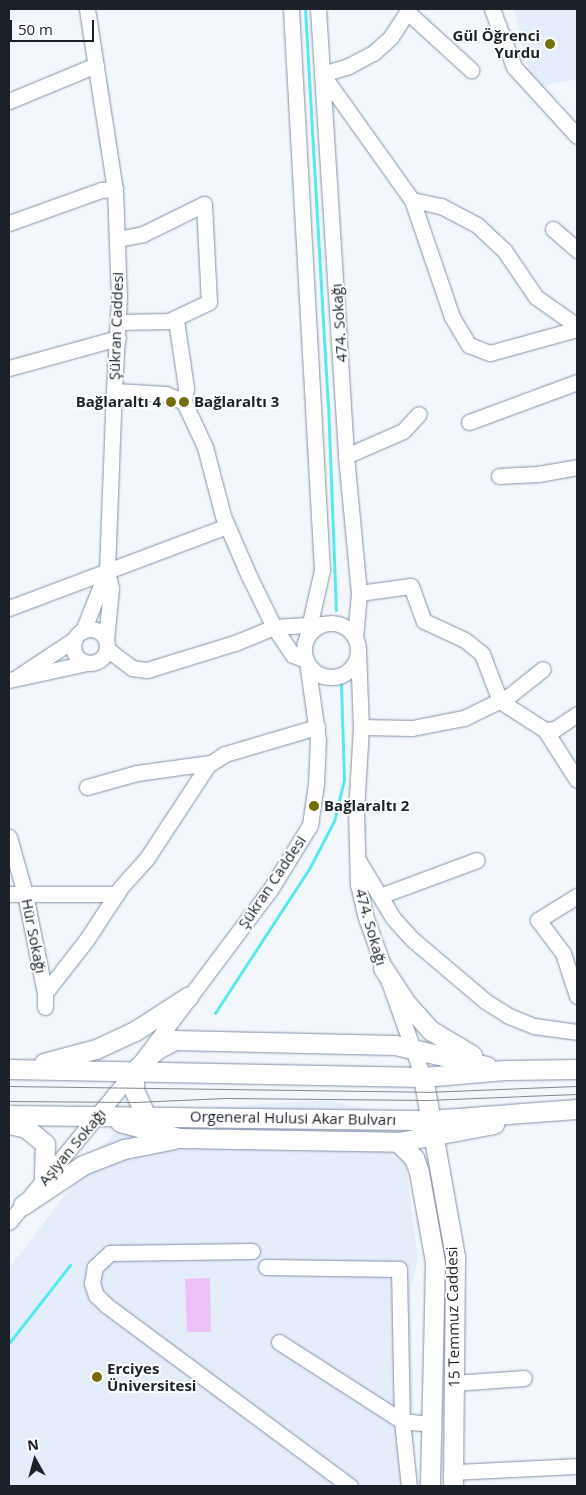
<!DOCTYPE html>
<html>
<head>
<meta charset="utf-8">
<style>
  body { margin:0 }
  #map { position:relative; width:586px; height:1495px; overflow:hidden; background:#f3f7fc; font-family:"Open Sans",sans-serif }
  div>[style] { position:absolute }
  [style*='--x'] { left:calc(var(--x)*1px); top:calc(var(--y)*1px); width:calc(var(--w)*1px); rotate:calc(var(--a)*1deg) }
  .built>* { inset:0; background:#e5edfa }
  .green>* { inset:0; background:#edc1f7 }
  .stream>* { height:3px; margin:-1.5px; padding:0 1.5px; transform-origin:1.5px; border-radius:1.5px; background:#54eaee }
  .roads { filter:drop-shadow(0 0 1px #8291a7) drop-shadow(0 0 1px #8291a7) }
  .minor>* { height:15px; margin:-7.5px; padding:0 7.5px; transform-origin:7.5px; border-radius:7.5px; background:#fff }
  .minor>.ring { margin:-7.5px; padding:0; box-sizing:content-box; background:none; border:15px solid #fff; border-radius:50% }
  .major>* { height:19px; margin:-9.5px; padding:0 9.5px; transform-origin:9.5px; border-radius:9.5px; background:#fff }
  .tram>* { height:1px; margin:-0.5px; padding:0 0.5px; transform-origin:0.5px; border-radius:0.5px; background:#83888f }
  .dots>* { width:14px; height:14px; translate:-50% -50%; box-sizing:border-box; border:2px solid #fff; border-radius:50% }
  span { translate:-50% -50%; white-space:nowrap; text-align:center; line-height:1.15; -webkit-text-stroke:4px #fff; paint-order:stroke }
  .poi-label { font-size:15px; color:#1b2129; font-weight:700 }
  .right { translate:-100% -50%; text-align:right }
  .left { translate:0 -50%; text-align:left }
  .street-label { font-size:15px; color:#1b2129 }
  .frame { position:absolute; inset:0; border:10px solid #1b2129; pointer-events:none }
  .north { position:absolute; left:10px; top:1435px; width:50px; height:50px; -webkit-text-stroke:4px #fff; paint-order:stroke; rotate:353deg; font-size:14px; font-weight:700; line-height:20px; text-align:center; color:#1b2129 }
  .north::after { content:''; display:block; margin:auto; width:18px; height:22px; background:#1b2129; clip-path:polygon(50% 0,100% 100%,50% 72%,0 100%) }
  .scale { position:absolute; left:10px; top:20px; width:84px; height:22px; box-sizing:border-box; border:2px solid #1b2129; border-top:0; padding-left:6px; font-size:15px; line-height:18px; white-space:nowrap; color:#1b2129; -webkit-text-stroke:4px #fff; paint-order:stroke }
</style>
</head>
<body>
<div id="map">
  <div class="built">
    <i style="clip-path:polygon(514px 9px,577px 9px,577px 79px,542px 86px,531px 80px)"></i>
    <i style="clip-path:polygon(327px 1100px,366px 1109px,402px 1137px,418px 1259px,411px 1289px,415px 1486px,9px 1486px,9px 1268px,104px 1144px,118px 1130px,161px 1111px)"></i>
  </div>
  <div class="green">
    <i style="clip-path:polygon(210px 1278px,211px 1332px,187px 1332px,185px 1279px)"></i>
  </div>
  <div class="stream">
    <i style="--x:305;--y:9;--w:395;--a:86.7"></i>
    <i style="--x:328;--y:403;--w:207;--a:87.8"></i>
    <i style="--x:215;--y:1013;--w:174;--a:-56.9"></i>
    <i style="--x:310;--y:867;--w:52;--a:-62.4"></i>
    <i style="--x:334;--y:821;--w:42;--a:-76.3"></i>
    <i style="--x:344;--y:780;--w:98;--a:-91.8"></i>
    <i style="--x:9;--y:1343;--w:99;--a:-52"></i>
  </div>
  <div class="roads">
    <div class="minor">
      <i style="--x:87;--y:9;--w:182;--a:81.2"></i>
      <i style="--x:115;--y:189;--w:109;--a:87.9"></i>
      <i style="--x:119;--y:298;--w:93;--a:93.1"></i>
      <i style="--x:114;--y:391;--w:52;--a:3.3"></i>
      <i style="--x:166;--y:394;--w:20;--a:24"></i>
      <i style="--x:184;--y:402;--w:50;--a:65"></i>
      <i style="--x:205;--y:447;--w:71;--a:75.4"></i>
      <i style="--x:223;--y:516;--w:65;--a:66.6"></i>
      <i style="--x:249;--y:576;--w:57;--a:63.9"></i>
      <i style="--x:274;--y:627;--w:34;--a:56"></i>
      <i style="--x:293;--y:655;--w:14;--a:21"></i>
      <i style="--x:291;--y:9;--w:562;--a:86.84"></i>
      <i style="--x:322;--y:570;--w:68;--a:102.8"></i>
      <i style="--x:318;--y:9;--w:448;--a:86.4"></i>
      <i style="--x:346;--y:456;--w:138;--a:84.6"></i>
      <i style="--x:359;--y:593;--w:45;--a:95.1"></i>
      <i style="--x:409;--y:9;--w:33;--a:123"></i>
      <i style="--x:391;--y:37;--w:24;--a:138"></i>
      <i style="--x:373;--y:53;--w:27;--a:152"></i>
      <i style="--x:349;--y:66;--w:28;--a:163"></i>
      <i style="--x:322;--y:74;--w:155;--a:54.5"></i>
      <i style="--x:412;--y:200;--w:124;--a:71.1"></i>
      <i style="--x:452;--y:317;--w:33;--a:59"></i>
      <i style="--x:469;--y:345;--w:22;--a:21"></i>
      <i style="--x:490;--y:353;--w:90;--a:-15.4"></i>
      <i style="--x:492;--y:9;--w:62;--a:69.2"></i>
      <i style="--x:514;--y:67;--w:93;--a:47.6"></i>
      <i style="--x:413;--y:17;--w:79;--a:42.4"></i>
      <i style="--x:9;--y:101;--w:94;--a:-22.5"></i>
      <i style="--x:412;--y:200;--w:30;--a:12"></i>
      <i style="--x:441;--y:206;--w:41;--a:27.8"></i>
      <i style="--x:477;--y:225;--w:37;--a:43"></i>
      <i style="--x:504;--y:250;--w:57;--a:55.8"></i>
      <i style="--x:536;--y:297;--w:50;--a:35.3"></i>
      <i style="--x:9;--y:223;--w:98;--a:-19.7"></i>
      <i style="--x:101;--y:190;--w:14;--a:-4"></i>
      <i style="--x:553;--y:229;--w:32;--a:41"></i>
      <i style="--x:118;--y:239;--w:25;--a:-11"></i>
      <i style="--x:143;--y:234;--w:68;--a:-26.2"></i>
      <i style="--x:204;--y:204;--w:98;--a:87.1"></i>
      <i style="--x:209;--y:302;--w:44;--a:154.6"></i>
      <i style="--x:169;--y:321;--w:50;--a:178.9"></i>
      <i style="--x:176;--y:320;--w:69;--a:81.6"></i>
      <i style="--x:186;--y:388;--w:14;--a:98"></i>
      <i style="--x:9;--y:368;--w:113;--a:-15.4"></i>
      <i style="--x:469;--y:422;--w:115;--a:-20.3"></i>
      <i style="--x:346;--y:456;--w:62;--a:-23.7"></i>
      <i style="--x:403;--y:431;--w:23;--a:-47"></i>
      <i style="--x:499;--y:476;--w:39;--a:-3"></i>
      <i style="--x:538;--y:474;--w:40;--a:-10"></i>
      <i style="--x:359;--y:593;--w:52;--a:-7.7"></i>
      <i style="--x:411;--y:586;--w:37;--a:70"></i>
      <i style="--x:424;--y:621;--w:45;--a:24.9"></i>
      <i style="--x:465;--y:640;--w:22;--a:39"></i>
      <i style="--x:482;--y:654;--w:50;--a:69"></i>
      <i style="--x:500;--y:701;--w:54;--a:32.8"></i>
      <i style="--x:545;--y:730;--w:10;--a:-6"></i>
      <i style="--x:555;--y:729;--w:27;--a:-34"></i>
      <i style="--x:9;--y:608;--w:233;--a:-20.6"></i>
      <i class="ring" style="left:304px;top:623px;width:39px;height:39px"></i>
      <i class="ring" style="left:73px;top:629px;width:19px;height:19px"></i>
      <i style="--x:83;--y:631;--w:66;--a:-68.5"></i>
      <i style="--x:106;--y:640;--w:52;--a:-84.5"></i>
      <i style="--x:111;--y:588;--w:18;--a:-103"></i>
      <i style="--x:107;--y:570;--w:179;--a:-87.8"></i>
      <i style="--x:107;--y:649;--w:31;--a:37"></i>
      <i style="--x:132;--y:668;--w:15;--a:8"></i>
      <i style="--x:147;--y:670;--w:92;--a:-17.1"></i>
      <i style="--x:235;--y:643;--w:42;--a:-22.3"></i>
      <i style="--x:274;--y:627;--w:48;--a:-3.6"></i>
      <i style="--x:358;--y:650;--w:77;--a:87.8"></i>
      <i style="--x:361;--y:727;--w:83;--a:93.4"></i>
      <i style="--x:356;--y:810;--w:74;--a:88.5"></i>
      <i style="--x:358;--y:884;--w:32;--a:77"></i>
      <i style="--x:365;--y:915;--w:172;--a:70.3"></i>
      <i style="--x:19;--y:676;--w:67;--a:-33.5"></i>
      <i style="--x:9;--y:680;--w:80;--a:-12.3"></i>
      <i style="--x:361;--y:727;--w:51;--a:1.1"></i>
      <i style="--x:412;--y:728;--w:53;--a:-10.9"></i>
      <i style="--x:464;--y:718;--w:50;--a:-26.1"></i>
      <i style="--x:509;--y:696;--w:43;--a:-38.5"></i>
      <i style="--x:545;--y:730;--w:59;--a:57.4"></i>
      <i style="--x:87;--y:787;--w:52;--a:-15.6"></i>
      <i style="--x:137;--y:773;--w:74;--a:-7.8"></i>
      <i style="--x:9;--y:837;--w:59;--a:74.3"></i>
      <i style="--x:25;--y:894;--w:101;--a:78.6"></i>
      <i style="--x:45;--y:993;--w:14;--a:90"></i>
      <i style="--x:358;--y:860;--w:68;--a:58.9"></i>
      <i style="--x:393;--y:918;--w:28;--a:48"></i>
      <i style="--x:412;--y:939;--w:96;--a:40.3"></i>
      <i style="--x:485;--y:1001;--w:28;--a:32"></i>
      <i style="--x:509;--y:1016;--w:27;--a:22"></i>
      <i style="--x:534;--y:1026;--w:43;--a:7.9"></i>
      <i style="--x:9;--y:894;--w:108;--a:0"></i>
      <i style="--x:380;--y:896;--w:103;--a:-20.4"></i>
      <i style="--x:577;--y:896;--w:46;--a:148.4"></i>
      <i style="--x:538;--y:920;--w:41;--a:52.9"></i>
      <i style="--x:563;--y:953;--w:45;--a:72"></i>
      <i style="--x:45;--y:993;--w:68;--a:-52.1"></i>
      <i style="--x:87;--y:939;--w:62;--a:-56.8"></i>
      <i style="--x:121;--y:887;--w:39;--a:-48"></i>
      <i style="--x:147;--y:858;--w:111;--a:-56.7"></i>
      <i style="--x:208;--y:765;--w:20;--a:-33"></i>
      <i style="--x:225;--y:754;--w:96;--a:-16.4"></i>
      <i style="--x:9;--y:1222;--w:196;--a:-50.4"></i>
      <i style="--x:134;--y:1071;--w:226;--a:-53.1"></i>
      <i style="--x:270;--y:890;--w:76;--a:-58.4"></i>
      <i style="--x:310;--y:825;--w:41;--a:-81.7"></i>
      <i style="--x:316;--y:784;--w:44;--a:-87.4"></i>
      <i style="--x:318;--y:740;--w:79;--a:-98"></i>
      <i style="--x:252;--y:1251;--w:142;--a:179.2"></i>
      <i style="--x:110;--y:1253;--w:21;--a:137"></i>
      <i style="--x:95;--y:1267;--w:16;--a:101"></i>
      <i style="--x:92;--y:1283;--w:13;--a:72"></i>
      <i style="--x:96;--y:1295;--w:14;--a:45"></i>
      <i style="--x:106;--y:1305;--w:304;--a:36.6"></i>
      <i style="--x:266;--y:1267;--w:133;--a:0.9"></i>
      <i style="--x:399;--y:1269;--w:152;--a:88.9"></i>
      <i style="--x:402;--y:1421;--w:65;--a:83.9"></i>
      <i style="--x:279;--y:1342;--w:146;--a:32.7"></i>
      <i style="--x:402;--y:1421;--w:30;--a:6"></i>
      <i style="--x:454;--y:1383;--w:70;--a:-4.1"></i>
      <i style="--x:454;--y:1472;--w:123;--a:-2.8"></i>
    </div>
    <div class="major">
      <i style="--x:383;--y:968;--w:42;--a:56.7"></i>
      <i style="--x:406;--y:1003;--w:36;--a:48"></i>
      <i style="--x:430;--y:1030;--w:49;--a:30.8"></i>
      <i style="--x:44;--y:1063;--w:54;--a:-15.1"></i>
      <i style="--x:96;--y:1049;--w:43;--a:-24.8"></i>
      <i style="--x:135;--y:1031;--w:64;--a:-32.9"></i>
      <i style="--x:9;--y:1069;--w:414;--a:1.1"></i>
      <i style="--x:423;--y:1077;--w:82;--a:-4.9"></i>
      <i style="--x:505;--y:1070;--w:72;--a:-0.8"></i>
      <i style="--x:423;--y:1077;--w:183;--a:79.9"></i>
      <i style="--x:455;--y:1257;--w:229;--a:90.5"></i>
      <i style="--x:9;--y:1115;--w:421;--a:0.7"></i>
      <i style="--x:430;--y:1120;--w:147;--a:-4.3"></i>
      <i style="--x:146;--y:1116;--w:29;--a:-115"></i>
      <i style="--x:134;--y:1090;--w:19;--a:-90"></i>
      <i style="--x:134;--y:1071;--w:30;--a:-44"></i>
      <i style="--x:156;--y:1050;--w:21;--a:-29"></i>
      <i style="--x:174;--y:1040;--w:221;--a:1.3"></i>
      <i style="--x:395;--y:1045;--w:94;--a:12.9"></i>
      <i style="--x:120;--y:1122;--w:61;--a:15.2"></i>
      <i style="--x:179;--y:1138;--w:219;--a:1"></i>
      <i style="--x:398;--y:1142;--w:98;--a:-10.6"></i>
      <i style="--x:9;--y:1124;--w:17;--a:13"></i>
      <i style="--x:26;--y:1128;--w:25;--a:40"></i>
      <i style="--x:45;--y:1144;--w:36;--a:92"></i>
      <i style="--x:398;--y:1142;--w:23;--a:45"></i>
      <i style="--x:414;--y:1158;--w:15;--a:70"></i>
      <i style="--x:419;--y:1172;--w:91;--a:79.9"></i>
      <i style="--x:435;--y:1262;--w:224;--a:91.3"></i>
      <i style="--x:23;--y:1205;--w:72;--a:-33.7"></i>
      <i style="--x:83;--y:1165;--w:44;--a:-21.3"></i>
      <i style="--x:124;--y:1149;--w:52;--a:-11.1"></i>
    </div>
  </div>
  <div class="tram">
    <i style="--x:9;--y:1086;--w:416;--a:0.8"></i>
    <i style="--x:425;--y:1092;--w:152;--a:-2.3"></i>
    <i style="--x:9;--y:1101;--w:125;--a:0.5"></i>
    <i style="--x:134;--y:1102;--w:92;--a:-2.5"></i>
    <i style="--x:226;--y:1098;--w:201;--a:0.6"></i>
    <i style="--x:427;--y:1100;--w:150;--a:-2.3"></i>
  </div>
  <div class="dots">
    <i style="left:550px;top:44px;background:#736d0a"></i>
    <i style="left:171px;top:402px;background:#736d0a"></i>
    <i style="left:184px;top:402px;background:#736d0a"></i>
    <i style="left:314px;top:806px;background:#736d0a"></i>
    <i style="left:97px;top:1377px;background:#736d0a"></i>
  </div>
  <div class="poi-label">
    <span class="right" style="left:540px;top:44px">Gül Öğrenci<br>Yurdu</span>
    <span class="right" style="left:161px;top:402px">Bağlaraltı 4</span>
    <span class="left" style="left:194px;top:402px">Bağlaraltı 3</span>
    <span class="left" style="left:324px;top:806px">Bağlaraltı 2</span>
    <span class="left" style="left:107px;top:1377px">Erciyes<br>Üniversitesi</span>
  </div>
  <div class="street-label">
    <span style="left:339px;top:323px;rotate:-94deg">474. Sokağı</span>
    <span style="left:116px;top:326px;rotate:-88deg">Şükran Caddesi</span>
    <span style="left:272px;top:882px;rotate:-56deg">Şükran Caddesi</span>
    <span style="left:371px;top:927px;rotate:74deg">474. Sokağı</span>
    <span style="left:34px;top:936px;rotate:79deg">Hür Sokağı</span>
    <span style="left:293px;top:1118px;rotate:1deg">Orgeneral Hulusi Akar Bulvarı</span>
    <span style="left:72px;top:1147px;rotate:-50deg">Aşiyan Sokağı</span>
    <span style="left:453px;top:1317px;rotate:-91deg">15 Temmuz Caddesi</span>
  </div>
  <div class="frame"></div>
  <div class="north">N</div>
  <div class="scale">50 m</div>
</div>
</body>
</html>
